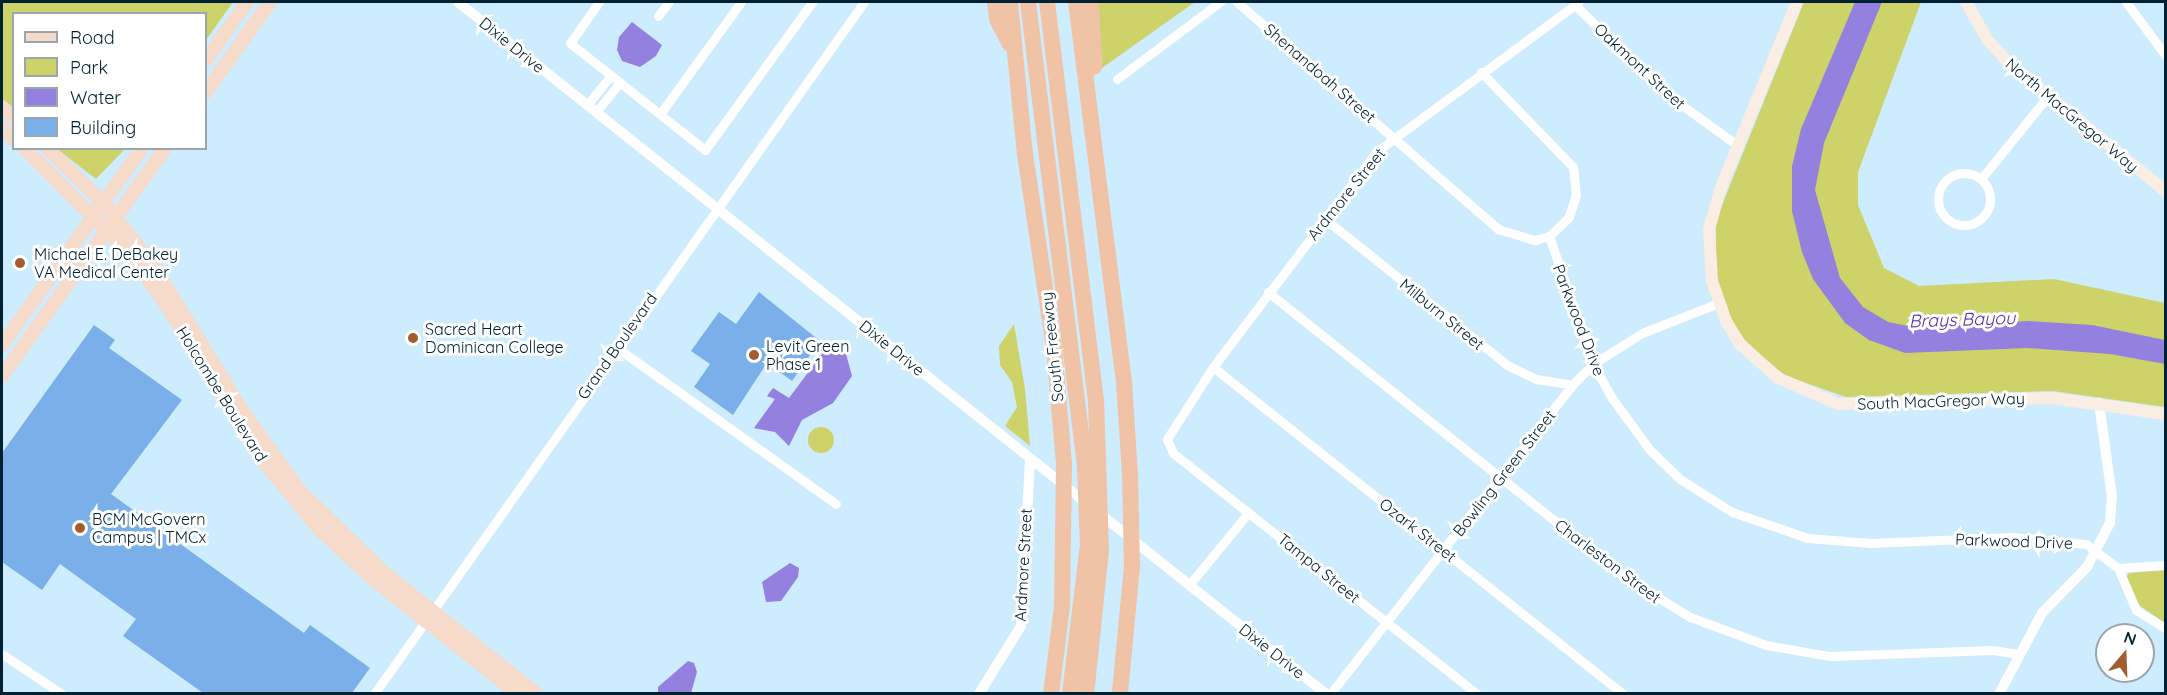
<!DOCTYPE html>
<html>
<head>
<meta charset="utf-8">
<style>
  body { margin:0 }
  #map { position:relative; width:2167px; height:695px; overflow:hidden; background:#cdecfd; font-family:Quicksand,sans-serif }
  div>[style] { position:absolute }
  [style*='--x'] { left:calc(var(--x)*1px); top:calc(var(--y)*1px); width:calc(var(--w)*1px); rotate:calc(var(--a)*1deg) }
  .green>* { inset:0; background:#cdd269 }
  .round { border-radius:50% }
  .water>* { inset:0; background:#9380df }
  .building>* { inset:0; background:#7aafe9 }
  .minor>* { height:9px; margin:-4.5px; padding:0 4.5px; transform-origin:4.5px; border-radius:4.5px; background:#fff }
  .minor>.ring { margin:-4.5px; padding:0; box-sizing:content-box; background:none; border:9px solid #fff; border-radius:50% }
  .tertiary>* { height:10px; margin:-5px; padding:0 5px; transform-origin:5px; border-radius:5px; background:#fff }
  .secondary>* { height:12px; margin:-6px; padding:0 6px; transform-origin:6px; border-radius:6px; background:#faede4 }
  .primary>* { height:14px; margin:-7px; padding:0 7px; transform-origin:7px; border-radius:7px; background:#f6daca }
  .motorway>* { height:16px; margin:-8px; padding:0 8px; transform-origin:8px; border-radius:8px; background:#f0c2a6 }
  .dots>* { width:16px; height:16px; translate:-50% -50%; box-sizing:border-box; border:3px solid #fff; border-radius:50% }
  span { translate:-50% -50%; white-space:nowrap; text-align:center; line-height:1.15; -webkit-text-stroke:6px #fff; paint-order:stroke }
  .street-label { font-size:16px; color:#002131 }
  .poi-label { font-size:16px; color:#002131 }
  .left { translate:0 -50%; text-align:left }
  .water-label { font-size:18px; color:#5735a5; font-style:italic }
  .frame { position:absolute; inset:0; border:3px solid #002131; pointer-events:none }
  .legend { position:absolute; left:12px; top:12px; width:195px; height:138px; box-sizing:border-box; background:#fff; border:2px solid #99a6ad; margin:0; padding:8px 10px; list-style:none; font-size:18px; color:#002131 }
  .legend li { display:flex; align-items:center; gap:12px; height:30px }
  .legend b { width:30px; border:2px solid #99a6ad }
  .north { position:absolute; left:2095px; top:623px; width:60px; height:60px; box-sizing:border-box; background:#fff; border:2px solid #99a6ad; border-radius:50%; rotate:19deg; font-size:16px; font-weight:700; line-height:24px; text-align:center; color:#002131 }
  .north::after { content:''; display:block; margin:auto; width:21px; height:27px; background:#a15c2f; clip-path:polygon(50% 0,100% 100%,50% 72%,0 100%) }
</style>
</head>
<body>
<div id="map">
  <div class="green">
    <i style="clip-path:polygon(2px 2px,233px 2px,206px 40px,206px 14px,14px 14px,13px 109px,2px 99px)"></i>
    <i style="clip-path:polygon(1098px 2px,1195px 2px,1102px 68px)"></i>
    <i style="clip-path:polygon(1804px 2px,1921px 2px,1858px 172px,1858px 205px,1884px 268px,1919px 286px,2054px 279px,2165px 303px,2165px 407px,2053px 391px,1846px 397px,1786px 376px,1750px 347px,1732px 322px,1716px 277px,1716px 220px)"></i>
    <i style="clip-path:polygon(57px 149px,125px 149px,96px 179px)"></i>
    <i style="clip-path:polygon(1014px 324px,1025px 389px,1030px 446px,1005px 426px,1017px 407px,1012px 382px,1000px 365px,999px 346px)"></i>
    <i class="round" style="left:808px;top:427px;width:26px;height:26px"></i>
    <i style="clip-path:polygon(2165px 570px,2165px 623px,2136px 603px,2126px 577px,2129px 573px)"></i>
  </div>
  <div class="water">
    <i style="clip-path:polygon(1855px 2px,1882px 2px,1824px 143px,1815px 190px,1840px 278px,1863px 307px,1888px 322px,1918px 328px,2028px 321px,2092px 325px,2165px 340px,2165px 364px,2110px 354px,2027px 348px,1905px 353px,1869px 340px,1845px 323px,1813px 279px,1802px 252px,1792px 211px,1792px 166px,1801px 129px)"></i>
    <i style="clip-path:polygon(632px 22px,662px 45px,656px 56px,640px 67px,622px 61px,617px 50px,619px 37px)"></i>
    <i style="clip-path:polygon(831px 342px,846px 354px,852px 376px,833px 403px,802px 420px,789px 446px,775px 432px,754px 428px,775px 399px,767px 396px,773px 388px,789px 398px)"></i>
    <i style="clip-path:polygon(790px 563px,799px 568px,798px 577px,781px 601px,766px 602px,762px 582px)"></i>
    <i style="clip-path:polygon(688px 661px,694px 663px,697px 672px,691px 693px,658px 693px,658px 687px)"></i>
  </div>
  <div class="building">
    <i style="clip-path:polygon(759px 292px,820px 341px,792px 381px,767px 363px,733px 415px,694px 387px,710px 364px,691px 351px,719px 312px,736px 324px)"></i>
    <i style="clip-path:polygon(94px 325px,115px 340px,109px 348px,182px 400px,111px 494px,304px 633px,310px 625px,370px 668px,352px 693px,203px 693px,123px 636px,136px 619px,60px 564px,42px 590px,2px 562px,2px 453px)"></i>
  </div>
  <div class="minor">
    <i style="--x:599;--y:2;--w:50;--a:125.3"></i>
    <i style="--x:570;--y:43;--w:172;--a:38.4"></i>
    <i style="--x:705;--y:150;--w:183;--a:-54.1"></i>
    <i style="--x:1237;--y:2;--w:346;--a:41"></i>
    <i style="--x:1498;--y:229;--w:39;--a:17"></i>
    <i style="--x:1535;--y:240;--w:15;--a:-16"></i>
    <i style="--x:2126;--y:2;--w:67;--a:53.5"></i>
    <i style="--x:1575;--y:5;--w:126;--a:44.4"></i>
    <i style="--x:1665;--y:93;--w:89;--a:35.8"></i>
    <i style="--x:658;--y:16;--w:18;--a:-52"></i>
    <i style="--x:1481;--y:72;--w:132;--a:45.9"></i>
    <i style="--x:1573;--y:167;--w:28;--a:84"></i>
    <i style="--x:1576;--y:195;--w:23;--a:108"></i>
    <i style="--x:1569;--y:217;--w:28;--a:136"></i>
    <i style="--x:1549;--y:236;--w:135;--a:71"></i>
    <i style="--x:1593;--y:364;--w:39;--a:61"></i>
    <i style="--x:1612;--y:398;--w:63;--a:54"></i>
    <i style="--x:1649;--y:449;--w:43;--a:44.1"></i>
    <i style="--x:1680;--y:479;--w:62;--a:32.4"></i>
    <i style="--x:1732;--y:512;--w:80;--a:18.9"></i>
    <i style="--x:1808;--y:538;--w:63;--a:4.5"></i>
    <i style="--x:1871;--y:543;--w:142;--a:-2.4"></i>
    <i style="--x:2013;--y:537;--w:73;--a:5.5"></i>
    <i style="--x:2086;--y:544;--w:40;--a:37"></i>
    <i style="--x:2118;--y:568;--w:46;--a:66.8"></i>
    <i style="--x:2136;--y:610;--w:36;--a:32"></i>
    <i style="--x:1117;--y:79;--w:129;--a:-36.8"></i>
    <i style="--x:587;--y:105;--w:38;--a:-51"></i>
    <i style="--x:596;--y:112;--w:38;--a:-51"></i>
    <i style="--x:660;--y:114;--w:138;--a:-54.1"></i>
    <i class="ring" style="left:1938px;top:173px;width:43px;height:43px"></i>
    <i style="--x:1981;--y:179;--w:107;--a:-51.1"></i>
    <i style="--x:1325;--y:219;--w:233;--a:38.7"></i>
    <i style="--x:1507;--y:365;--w:32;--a:26"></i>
    <i style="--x:1536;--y:379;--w:36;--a:9"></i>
    <i style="--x:1268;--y:292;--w:460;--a:38.6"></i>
    <i style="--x:1628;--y:579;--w:73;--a:31.5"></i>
    <i style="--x:1690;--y:617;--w:81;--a:20.2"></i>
    <i style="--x:1766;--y:645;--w:65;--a:9.8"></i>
    <i style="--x:1830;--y:656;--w:163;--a:-2.1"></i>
    <i style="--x:1993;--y:650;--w:25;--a:9"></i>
    <i style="--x:616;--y:347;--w:270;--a:35.5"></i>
    <i style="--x:1213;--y:367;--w:524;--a:38.57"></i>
    <i style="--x:2118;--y:568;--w:48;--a:-3.6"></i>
    <i style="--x:1189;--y:585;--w:94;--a:-50.6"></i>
    <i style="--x:2;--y:654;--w:72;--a:33.7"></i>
    <i style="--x:374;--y:694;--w:848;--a:-54.7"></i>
    <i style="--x:1330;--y:694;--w:392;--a:-51.9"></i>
    <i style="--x:1572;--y:385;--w:30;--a:-45"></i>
    <i style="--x:1593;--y:364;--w:58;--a:-32.3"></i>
    <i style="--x:1642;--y:333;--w:82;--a:-21.5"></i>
    <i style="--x:1477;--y:694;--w:388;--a:-141.6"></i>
    <i style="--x:1173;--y:453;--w:15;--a:-113"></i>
    <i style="--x:1167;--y:439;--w:85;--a:-57.4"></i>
    <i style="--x:1213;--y:367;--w:270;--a:-52.8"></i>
    <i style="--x:1376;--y:152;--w:252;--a:-36.5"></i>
  </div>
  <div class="tertiary">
    <i style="--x:458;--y:2;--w:1110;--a:38.56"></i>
    <i style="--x:979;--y:694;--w:80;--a:-58.3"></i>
    <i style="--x:1021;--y:626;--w:165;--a:-86.9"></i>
    <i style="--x:1999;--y:694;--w:92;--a:-62"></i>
    <i style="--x:2042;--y:613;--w:64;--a:-45.6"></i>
    <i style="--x:2087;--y:567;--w:50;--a:-62.4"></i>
    <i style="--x:2110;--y:523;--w:26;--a:-86"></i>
    <i style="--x:2112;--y:497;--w:95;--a:-97.9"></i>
  </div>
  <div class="secondary">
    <i style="--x:1797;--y:2;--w:200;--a:112.3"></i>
    <i style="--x:1721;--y:187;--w:44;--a:105.9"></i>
    <i style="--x:1709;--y:229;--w:52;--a:86.7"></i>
    <i style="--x:1712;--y:281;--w:42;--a:70.7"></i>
    <i style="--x:1726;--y:321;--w:27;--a:59"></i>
    <i style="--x:1740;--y:344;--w:51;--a:41.8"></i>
    <i style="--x:1778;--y:378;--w:65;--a:23.4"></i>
    <i style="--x:1838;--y:404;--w:213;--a:-1.6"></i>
    <i style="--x:2051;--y:398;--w:116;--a:7.9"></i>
    <i style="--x:1966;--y:2;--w:43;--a:60.4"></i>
    <i style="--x:1987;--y:39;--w:31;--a:48"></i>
    <i style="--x:2008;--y:62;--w:205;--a:39.4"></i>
  </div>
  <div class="primary">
    <i style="--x:206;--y:60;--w:71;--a:-54.7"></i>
    <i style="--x:206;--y:92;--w:110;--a:-54.6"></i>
    <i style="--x:2;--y:107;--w:16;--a:43"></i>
    <i style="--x:2;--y:128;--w:16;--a:43"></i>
    <i style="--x:24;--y:148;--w:147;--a:45"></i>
    <i style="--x:128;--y:252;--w:63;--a:54"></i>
    <i style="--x:165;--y:303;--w:181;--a:58.3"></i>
    <i style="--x:260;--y:457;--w:93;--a:50.7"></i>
    <i style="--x:319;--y:529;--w:74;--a:42.8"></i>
    <i style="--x:373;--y:579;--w:185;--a:38.4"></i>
    <i style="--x:47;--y:148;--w:80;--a:44.5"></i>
    <i style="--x:104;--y:204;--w:78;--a:51.2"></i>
    <i style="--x:153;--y:265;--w:169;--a:58.6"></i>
    <i style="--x:241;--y:409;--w:100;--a:54.4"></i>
    <i style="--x:299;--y:490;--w:117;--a:44.3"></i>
    <i style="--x:383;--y:572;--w:196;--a:38.4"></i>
    <i style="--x:2;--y:345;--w:242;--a:-54.6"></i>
    <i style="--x:2;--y:376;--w:280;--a:-54.4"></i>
  </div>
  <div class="motorway">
    <i style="--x:995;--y:2;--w:17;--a:83"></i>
    <i style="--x:997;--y:19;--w:28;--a:63"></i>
    <i style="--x:1010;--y:2;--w:153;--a:84.4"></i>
    <i style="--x:1025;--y:154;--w:195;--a:81.5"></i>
    <i style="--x:1054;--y:347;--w:117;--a:85.1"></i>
    <i style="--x:1064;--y:464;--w:142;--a:90.8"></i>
    <i style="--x:1062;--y:606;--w:89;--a:97.1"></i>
    <i style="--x:1028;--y:2;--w:468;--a:83"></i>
    <i style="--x:1085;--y:467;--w:78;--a:87.8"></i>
    <i style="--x:1088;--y:545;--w:150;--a:96.9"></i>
    <i style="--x:1047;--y:2;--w:401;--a:83"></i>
    <i style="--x:1096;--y:400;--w:150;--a:88.1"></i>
    <i style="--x:1101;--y:550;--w:145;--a:95.9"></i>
    <i style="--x:1076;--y:2;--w:383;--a:82.8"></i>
    <i style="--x:1124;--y:382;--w:92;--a:86.3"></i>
    <i style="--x:1130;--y:474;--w:92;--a:88.8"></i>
    <i style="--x:1132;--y:566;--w:129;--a:95.4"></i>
    <i style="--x:1091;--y:2;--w:65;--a:87.4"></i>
  </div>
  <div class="dots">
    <i style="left:20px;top:263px;background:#a15c2f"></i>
    <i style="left:413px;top:338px;background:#a15c2f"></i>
    <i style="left:754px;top:355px;background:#a15c2f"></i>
    <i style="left:80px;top:528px;background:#a15c2f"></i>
  </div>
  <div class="street-label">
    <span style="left:512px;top:45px;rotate:39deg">Dixie Drive</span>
    <span style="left:1640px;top:66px;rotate:43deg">Oakmont Street</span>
    <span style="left:1320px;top:73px;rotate:41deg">Shenandoah Street</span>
    <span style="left:2072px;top:115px;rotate:40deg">North MacGregor Way</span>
    <span style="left:1346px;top:194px;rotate:-51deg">Ardmore Street</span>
    <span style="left:1442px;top:314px;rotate:39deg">Milburn Street</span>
    <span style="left:1579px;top:320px;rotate:69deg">Parkwood Drive</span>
    <span style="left:617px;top:346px;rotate:-55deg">Grand Boulevard</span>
    <span style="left:1052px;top:347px;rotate:-96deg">South Freeway</span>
    <span style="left:892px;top:348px;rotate:39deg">Dixie Drive</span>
    <span style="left:222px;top:394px;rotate:58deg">Holcombe Boulevard</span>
    <span style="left:1941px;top:401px;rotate:-2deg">South MacGregor Way</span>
    <span style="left:1504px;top:473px;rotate:-52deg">Bowling Green Street</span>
    <span style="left:1418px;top:530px;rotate:38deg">Ozark Street</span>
    <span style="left:2014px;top:541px;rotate:2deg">Parkwood Drive</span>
    <span style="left:1608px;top:561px;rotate:37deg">Charleston Street</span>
    <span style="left:1023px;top:565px;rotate:-87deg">Ardmore Street</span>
    <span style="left:1319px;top:568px;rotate:39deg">Tampa Street</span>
    <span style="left:1272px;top:651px;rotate:38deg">Dixie Drive</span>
  </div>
  <div class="poi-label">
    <span class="left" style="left:34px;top:263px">Michael E. DeBakey<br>VA Medical Center</span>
    <span class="left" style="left:425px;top:338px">Sacred Heart<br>Dominican College</span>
    <span class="left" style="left:766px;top:355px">Levit Green<br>Phase 1</span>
    <span class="left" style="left:92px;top:528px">BCM McGovern<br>Campus | TMCx</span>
  </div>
  <div class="water-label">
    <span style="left:1962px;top:320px;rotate:-2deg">Brays Bayou</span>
  </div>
  <div class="frame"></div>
  <ul class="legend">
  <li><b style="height:8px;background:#f6daca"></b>Road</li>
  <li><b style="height:16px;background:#cdd269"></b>Park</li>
  <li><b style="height:16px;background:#9380df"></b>Water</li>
  <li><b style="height:16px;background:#7aafe9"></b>Building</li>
  </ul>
  <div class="north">N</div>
</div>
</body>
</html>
